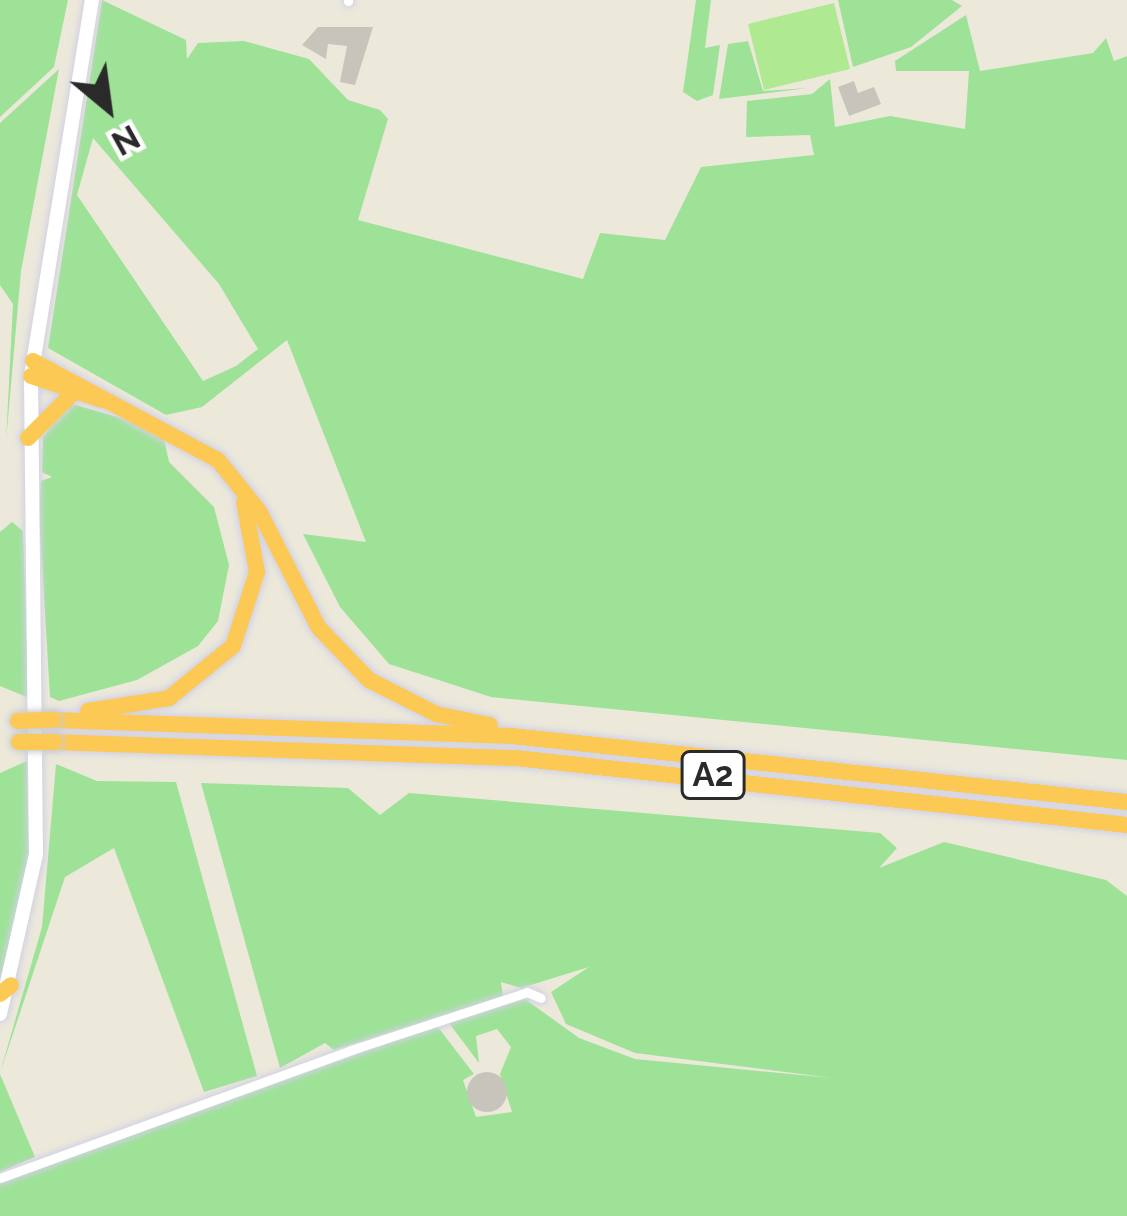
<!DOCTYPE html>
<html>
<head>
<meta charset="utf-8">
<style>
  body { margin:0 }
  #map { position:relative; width:1127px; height:1216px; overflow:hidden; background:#ece9db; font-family:Raleway,sans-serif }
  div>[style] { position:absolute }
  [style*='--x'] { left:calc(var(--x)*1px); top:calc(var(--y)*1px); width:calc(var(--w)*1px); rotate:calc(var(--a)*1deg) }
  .green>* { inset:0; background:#9ee298 }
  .pitch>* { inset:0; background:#afea93 }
  .building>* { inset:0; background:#c7c5bb }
  .round { border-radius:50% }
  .roads { filter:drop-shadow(0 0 3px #d2d1e3) drop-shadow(0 0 3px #d2d1e3) }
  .street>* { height:9px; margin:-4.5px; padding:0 4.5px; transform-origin:4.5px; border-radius:4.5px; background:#fff }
  .secondary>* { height:14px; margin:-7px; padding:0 7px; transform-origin:7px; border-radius:7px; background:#fff }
  .highway>* { height:16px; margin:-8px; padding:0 8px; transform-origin:8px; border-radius:8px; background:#fdc955 }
  .bridges { filter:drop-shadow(0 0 3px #ccc) drop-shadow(0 0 3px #ccc) }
  .highway-bridge>* { height:16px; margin:-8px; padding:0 8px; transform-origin:8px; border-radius:8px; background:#fdc955 }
  span { translate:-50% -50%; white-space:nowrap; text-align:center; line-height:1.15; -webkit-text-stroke:9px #fff; paint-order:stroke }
  .shield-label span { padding:3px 9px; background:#fff; border:3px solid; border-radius:9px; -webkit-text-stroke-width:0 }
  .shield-label { font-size:33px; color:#2a2a2a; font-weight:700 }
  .north { position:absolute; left:48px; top:48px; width:120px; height:120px; -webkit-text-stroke:9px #fff; paint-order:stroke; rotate:151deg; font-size:33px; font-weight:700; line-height:48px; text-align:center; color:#2a2a2a }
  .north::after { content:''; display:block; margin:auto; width:42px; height:54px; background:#2a2a2a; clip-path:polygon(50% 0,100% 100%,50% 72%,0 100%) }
</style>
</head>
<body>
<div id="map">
  <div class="green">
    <i style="clip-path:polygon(0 0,68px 0,54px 67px,0 117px)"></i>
    <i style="clip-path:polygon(evenodd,102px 0,186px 40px,187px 59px,198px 43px,244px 41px,309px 59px,348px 100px,380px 110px,388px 119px,358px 220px,583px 279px,600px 233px,665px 240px,701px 167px,814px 155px,810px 135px,746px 137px,747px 101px,812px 94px,830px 79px,835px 127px,890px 116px,965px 129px,969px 71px,896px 71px,895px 61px,966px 15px,980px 71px,1093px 53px,1106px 38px,1114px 61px,1127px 56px,1127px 760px,491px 697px,389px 664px,340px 607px,303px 534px,366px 542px,287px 340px,202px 407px,166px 415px,48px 348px,102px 0,93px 138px,219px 284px,258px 349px,236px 366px,203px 381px,77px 195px,93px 138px)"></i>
    <i style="clip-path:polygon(696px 0,711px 0,705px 48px,720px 45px,713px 95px,697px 101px,683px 92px)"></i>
    <i style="clip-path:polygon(838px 0,952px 0,962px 6px,911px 47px,853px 67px)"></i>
    <i style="clip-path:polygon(748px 41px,763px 91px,808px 88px,719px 99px,728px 44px)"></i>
    <i style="clip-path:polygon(59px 69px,21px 271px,6px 441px,13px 304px,0 285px,0 123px)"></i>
    <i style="clip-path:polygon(69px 403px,162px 430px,169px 462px,214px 507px,229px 565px,218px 621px,198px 646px,137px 680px,59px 701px,50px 697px,39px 513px,41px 481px,52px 477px,42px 472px,43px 437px)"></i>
    <i style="clip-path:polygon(12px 522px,23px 531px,29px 698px,0 686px,0 532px)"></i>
    <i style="clip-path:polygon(27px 761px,29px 869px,0 979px,0 773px)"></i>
    <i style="clip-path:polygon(56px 764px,97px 781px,176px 782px,257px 1076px,204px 1092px,114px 848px,65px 877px,0 1073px,42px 927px)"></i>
    <i style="clip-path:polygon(201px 783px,348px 788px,380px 815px,409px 793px,880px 833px,897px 848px,879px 868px,944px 842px,1106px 880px,1127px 896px,1127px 1216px,0 1216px,0 1182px,437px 1026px,474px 1074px,463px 1080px,476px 1117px,512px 1112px,500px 1074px,511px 1047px,497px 1029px,476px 1036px,479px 1063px,449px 1023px,525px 999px,579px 1038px,635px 1059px,832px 1078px,635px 1053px,566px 1024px,551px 992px,589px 967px,521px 988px,501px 982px,503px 996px,334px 1050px,325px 1043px,280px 1068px)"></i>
    <i style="clip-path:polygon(0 1074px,35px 1157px,0 1172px)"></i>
  </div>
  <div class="pitch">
    <i style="clip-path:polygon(834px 3px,850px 69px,764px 90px,748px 24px)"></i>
  </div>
  <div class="building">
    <i style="clip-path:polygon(373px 27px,355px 85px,340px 82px,347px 46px,328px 44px,326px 59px,302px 45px,318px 27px)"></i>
    <i style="clip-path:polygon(854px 81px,858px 93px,874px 87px,881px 104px,849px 116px,838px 87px)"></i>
    <i class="round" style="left:467px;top:1072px;width:40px;height:40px"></i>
  </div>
  <div class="roads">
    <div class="street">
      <i style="--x:348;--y:1;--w:1;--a:-90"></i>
      <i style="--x:0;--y:1178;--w:374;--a:-20"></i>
      <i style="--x:351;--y:1050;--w:185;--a:-18.2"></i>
      <i style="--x:527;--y:992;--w:15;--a:23"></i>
    </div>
    <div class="secondary">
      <i style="--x:0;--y:1014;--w:164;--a:-77.3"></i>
      <i style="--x:36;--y:854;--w:478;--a:-90.6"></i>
      <i style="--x:31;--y:376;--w:381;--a:-80.8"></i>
    </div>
    <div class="highway">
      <i style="--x:33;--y:361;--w:210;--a:28.2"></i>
      <i style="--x:218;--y:460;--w:65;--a:51.2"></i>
      <i style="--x:259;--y:511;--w:131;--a:62.9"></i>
      <i style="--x:319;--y:628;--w:72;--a:46.1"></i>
      <i style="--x:369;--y:680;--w:75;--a:26.9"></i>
      <i style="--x:436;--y:714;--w:55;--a:11.5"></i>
      <i style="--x:31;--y:376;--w:75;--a:18.7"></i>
      <i style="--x:28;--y:438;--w:61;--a:-45"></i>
      <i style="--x:88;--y:711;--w:82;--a:-9.1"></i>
      <i style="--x:169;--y:698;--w:82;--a:-39.1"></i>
      <i style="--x:233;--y:646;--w:78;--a:-72"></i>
      <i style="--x:257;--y:572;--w:71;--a:-100.5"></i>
      <i style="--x:53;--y:720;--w:459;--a:2"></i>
      <i style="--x:512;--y:736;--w:619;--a:6.13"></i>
      <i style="--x:54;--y:742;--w:462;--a:2"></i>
      <i style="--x:516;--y:758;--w:615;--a:6.26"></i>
      <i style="--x:0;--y:994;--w:14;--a:-39"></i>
    </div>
  </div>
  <div class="bridges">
    <div class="highway-bridge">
      <i style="--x:18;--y:721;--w:35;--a:-2"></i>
      <i style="--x:19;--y:742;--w:35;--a:0"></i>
    </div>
  </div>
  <div class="shield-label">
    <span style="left:713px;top:775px">A2</span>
  </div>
  <div class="north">N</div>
</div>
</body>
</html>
